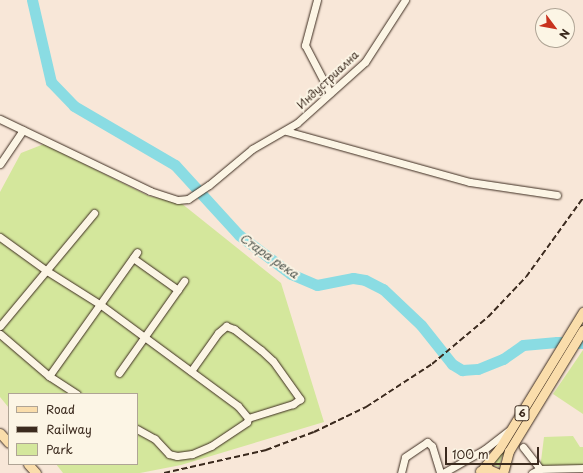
<!DOCTYPE html>
<html>
<head>
<meta charset="utf-8">
<style>
  body { margin:0 }
  #map { position:relative; width:583px; height:473px; overflow:hidden; background:#f8e7d8; font-family:"Playpen Sans",sans-serif }
  div>[style] { position:absolute }
  [style*='--x'] { left:calc(var(--x)*1px); top:calc(var(--y)*1px); width:calc(var(--w)*1px); rotate:calc(var(--a)*1deg) }
  .green>* { inset:0; background:#d4e79c }
  .river>* { height:11px; margin:-5.5px; padding:0 5.5px; transform-origin:5.5px; border-radius:5.5px; background:#8adce3 }
  .roads { filter:drop-shadow(0 0 1px #3b2a1e) drop-shadow(0 0 1px #3b2a1e) }
  .minor>* { height:7px; margin:-3.5px; padding:0 3.5px; transform-origin:3.5px; border-radius:3.5px; background:#fcf5e5 }
  .major>* { height:9px; margin:-4.5px; padding:0 4.5px; transform-origin:4.5px; border-radius:4.5px; background:#faddab }
  .rail>* { height:2px; margin-top:-1px; transform-origin:0; background:repeating-linear-gradient(90deg,#3b2a1e 0 6px,transparent 0 9px) }
  span { translate:-50% -50%; white-space:nowrap; text-align:center; line-height:1.15; -webkit-text-stroke:4px #fcf5e5; paint-order:stroke }
  .shield-label span { padding:1px 3px; background:#fcf5e5; border:1px solid; border-radius:3px; -webkit-text-stroke-width:0 }
  .shield-label { font-size:10px; color:#3b2a1e; font-weight:700 }
  .street-label { font-size:11px; color:#3b2a1e }
  .water-label { font-size:12px; color:#4f564f; font-style:italic }
  .legend { position:absolute; left:8px; top:393px; width:130px; height:72px; box-sizing:border-box; background:#fcf5e5; border:1px solid #afa495; margin:0; padding:5px 7px; list-style:none; font-size:12px; color:#3b2a1e }
  .legend li { display:flex; align-items:center; gap:8px; height:20px }
  .legend b { width:20px; border:1px solid #afa495 }
  .north { position:absolute; left:535px; top:8px; width:40px; height:40px; box-sizing:border-box; background:#fcf5e5; border:1px solid #afa495; border-radius:50%; rotate:122deg; font-size:11px; font-weight:700; line-height:16px; text-align:center; color:#3b2a1e }
  .north::after { content:''; display:block; margin:auto; width:14px; height:18px; background:#c8321e; clip-path:polygon(50% 0,100% 100%,50% 72%,0 100%) }
  .scale { position:absolute; left:445px; top:447px; width:94px; height:18px; box-sizing:border-box; border:2px solid #3b2a1e; border-top:0; padding-left:5px; font-size:12px; line-height:14px; white-space:nowrap; color:#3b2a1e; -webkit-text-stroke:3px #fcf5e5; paint-order:stroke }
</style>
</head>
<body>
<div id="map">
  <div class="green">
    <i style="clip-path:polygon(44px 144px,149px 196px,181px 203px,281px 283px,324px 422px,181px 465px,140px 473px,63px 473px,56px 464px,137px 464px,137px 394px,9px 394px,9px 408px,0 397px,0 192px,21px 153px)"></i>
    <i style="clip-path:polygon(583px 317px,583px 323px,502px 457px,499px 467px,490px 464px)"></i>
    <i style="clip-path:polygon(583px 350px,583px 414px,553px 394px)"></i>
    <i style="clip-path:polygon(573px 436px,580px 447px,583px 447px,583px 468px,540px 469px,544px 437px)"></i>
  </div>
  <div class="river">
    <i style="--x:32;--y:0;--w:84;--a:77"></i>
    <i style="--x:51;--y:82;--w:33;--a:46"></i>
    <i style="--x:74;--y:106;--w:117;--a:30.3"></i>
    <i style="--x:175;--y:165;--w:95;--a:47.6"></i>
    <i style="--x:239;--y:235;--w:65;--a:36.9"></i>
    <i style="--x:291;--y:274;--w:28;--a:23"></i>
    <i style="--x:317;--y:285;--w:37;--a:-11"></i>
    <i style="--x:353;--y:278;--w:12;--a:9"></i>
    <i style="--x:365;--y:280;--w:20;--a:27"></i>
    <i style="--x:383;--y:289;--w:52;--a:43.5"></i>
    <i style="--x:421;--y:325;--w:50;--a:51.5"></i>
    <i style="--x:452;--y:364;--w:12;--a:31"></i>
    <i style="--x:462;--y:370;--w:16;--a:-4"></i>
    <i style="--x:478;--y:369;--w:27;--a:-22"></i>
    <i style="--x:503;--y:359;--w:24;--a:-35"></i>
    <i style="--x:523;--y:345;--w:34;--a:-5"></i>
    <i style="--x:557;--y:342;--w:26;--a:2"></i>
  </div>
  <div class="roads">
    <div class="minor">
      <i style="--x:317;--y:0;--w:47;--a:104.9"></i>
      <i style="--x:305;--y:45;--w:54;--a:62.5"></i>
      <i style="--x:0;--y:119;--w:166;--a:25.6"></i>
      <i style="--x:150;--y:191;--w:29;--a:18"></i>
      <i style="--x:178;--y:200;--w:10;--a:-6"></i>
      <i style="--x:188;--y:199;--w:25;--a:-34"></i>
      <i style="--x:209;--y:185;--w:56;--a:-39.9"></i>
      <i style="--x:252;--y:149;--w:52;--a:-30"></i>
      <i style="--x:297;--y:123;--w:91;--a:-41.9"></i>
      <i style="--x:365;--y:62;--w:74;--a:-57.2"></i>
      <i style="--x:286;--y:131;--w:191;--a:15.5"></i>
      <i style="--x:470;--y:182;--w:88;--a:8.5"></i>
      <i style="--x:0;--y:164;--w:41;--a:-55.9"></i>
      <i style="--x:0;--y:237;--w:58;--a:35.9"></i>
      <i style="--x:47;--y:271;--w:64;--a:32.2"></i>
      <i style="--x:101;--y:305;--w:170;--a:36.4"></i>
      <i style="--x:238;--y:406;--w:16;--a:50"></i>
      <i style="--x:248;--y:418;--w:4;--a:104"></i>
      <i style="--x:247;--y:422;--w:43;--a:146.3"></i>
      <i style="--x:211;--y:446;--w:21;--a:157"></i>
      <i style="--x:192;--y:454;--w:15;--a:172"></i>
      <i style="--x:177;--y:456;--w:8;--a:-166"></i>
      <i style="--x:169;--y:454;--w:21;--a:-133"></i>
      <i style="--x:155;--y:439;--w:21;--a:-151"></i>
      <i style="--x:133;--y:258;--w:55;--a:35.4"></i>
      <i style="--x:0;--y:326;--w:147;--a:-50.2"></i>
      <i style="--x:0;--y:334;--w:65;--a:40.6"></i>
      <i style="--x:49;--y:376;--w:33;--a:33"></i>
      <i style="--x:191;--y:371;--w:47;--a:-54.6"></i>
      <i style="--x:218;--y:333;--w:11;--a:-41"></i>
      <i style="--x:226;--y:326;--w:9;--a:21"></i>
      <i style="--x:234;--y:329;--w:34;--a:38"></i>
      <i style="--x:261;--y:350;--w:16;--a:43"></i>
      <i style="--x:273;--y:361;--w:47;--a:54.6"></i>
      <i style="--x:300;--y:399;--w:9;--a:144"></i>
      <i style="--x:293;--y:404;--w:47;--a:162.7"></i>
      <i style="--x:119;--y:373;--w:113;--a:-54.8"></i>
      <i style="--x:49;--y:376;--w:152;--a:-54.6"></i>
      <i style="--x:523;--y:447;--w:28;--a:52"></i>
      <i style="--x:401;--y:473;--w:16;--a:-76"></i>
      <i style="--x:405;--y:457;--w:27;--a:-34"></i>
      <i style="--x:427;--y:442;--w:6;--a:39"></i>
      <i style="--x:432;--y:446;--w:28;--a:73"></i>
      <i style="--x:443;--y:473;--w:48;--a:-29.7"></i>
      <i style="--x:485;--y:449;--w:31;--a:-38"></i>
      <i style="--x:532;--y:473;--w:9;--a:-27"></i>
      <i style="--x:540;--y:469;--w:43;--a:-1.3"></i>
    </div>
    <div class="major">
      <i style="--x:0;--y:433;--w:13;--a:48"></i>
      <i style="--x:28;--y:464;--w:12;--a:48"></i>
      <i style="--x:480;--y:471;--w:10;--a:-6"></i>
      <i style="--x:490;--y:470;--w:8;--a:23"></i>
      <i style="--x:481;--y:471;--w:28;--a:-51"></i>
      <i style="--x:499;--y:449;--w:161;--a:-58.5"></i>
      <i style="--x:503;--y:473;--w:23;--a:-75"></i>
      <i style="--x:509;--y:451;--w:142;--a:-58.6"></i>
    </div>
  </div>
  <div class="rail">
    <i style="--x:164;--y:473;--w:105;--a:-12.7"></i>
    <i style="--x:266;--y:450;--w:51;--a:-20.6"></i>
    <i style="--x:314;--y:432;--w:58;--a:-25.7"></i>
    <i style="--x:366;--y:407;--w:79;--a:-33.1"></i>
    <i style="--x:432;--y:364;--w:73;--a:-40"></i>
    <i style="--x:488;--y:317;--w:55;--a:-46.5"></i>
    <i style="--x:526;--y:277;--w:97;--a:-54.2"></i>
  </div>
  <div class="shield-label">
    <span style="left:522px;top:413px">6</span>
  </div>
  <div class="street-label">
    <span style="left:328px;top:80px;rotate:-43deg">Индустриална</span>
  </div>
  <div class="water-label">
    <span style="left:269px;top:256px;rotate:35deg">Стара река</span>
  </div>
  <ul class="legend">
  <li><b style="height:5px;background:#faddab"></b>Road</li>
  <li><b style="height:5px;background:#3b2a1e"></b>Railway</li>
  <li><b style="height:11px;background:#d4e79c"></b>Park</li>
  </ul>
  <div class="north">N</div>
  <div class="scale">100 m</div>
</div>
</body>
</html>
